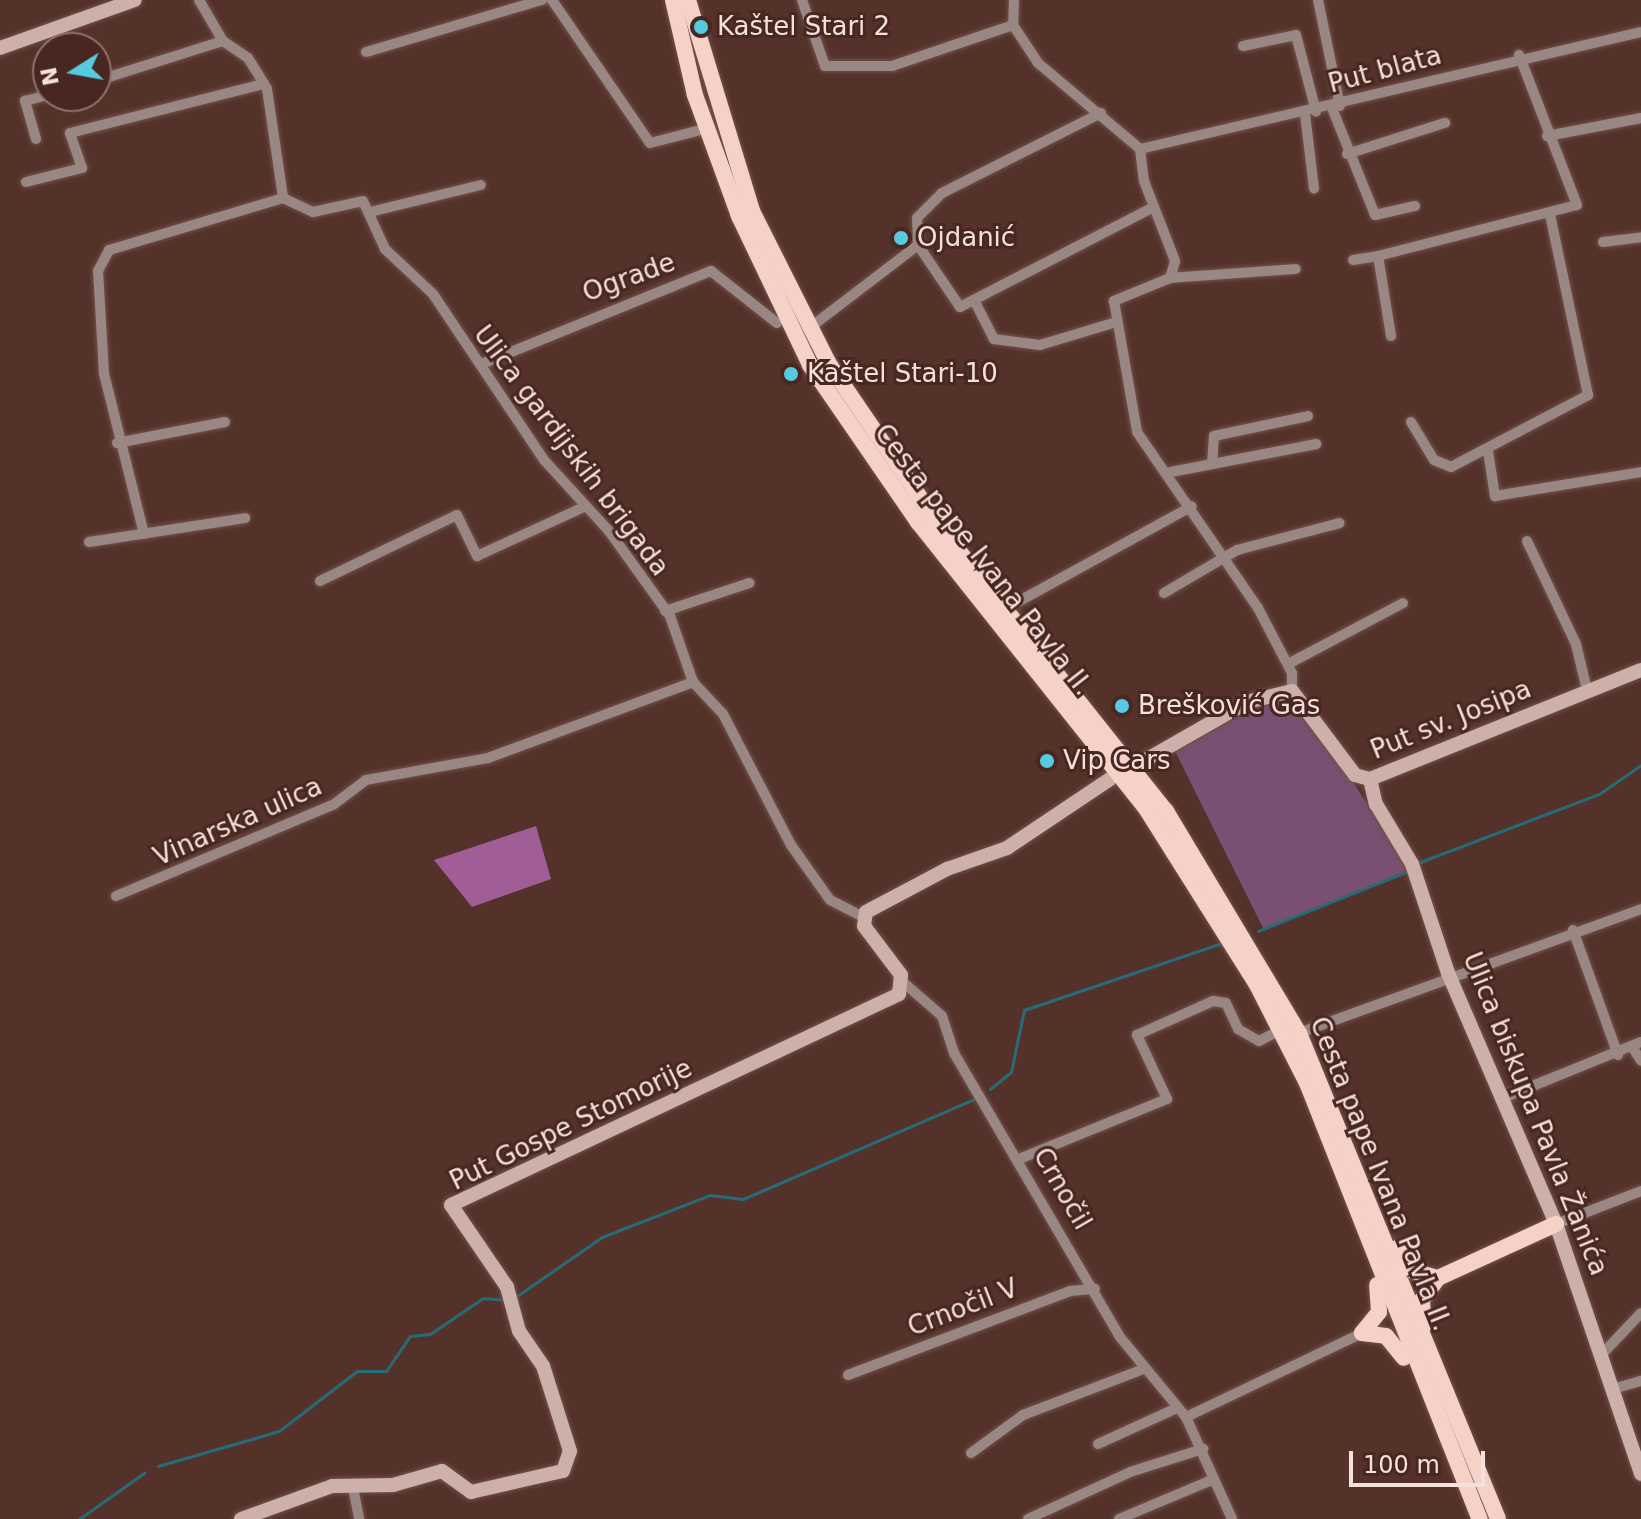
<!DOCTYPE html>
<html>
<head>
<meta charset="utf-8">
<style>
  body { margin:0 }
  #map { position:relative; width:1641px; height:1519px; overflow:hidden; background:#54322a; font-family:"DejaVu Sans",sans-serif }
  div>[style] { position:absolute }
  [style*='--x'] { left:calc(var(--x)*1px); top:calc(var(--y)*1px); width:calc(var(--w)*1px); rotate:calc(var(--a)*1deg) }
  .green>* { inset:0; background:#795072 }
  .forest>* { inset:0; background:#a05d96 }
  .stream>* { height:3px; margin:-1.5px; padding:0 1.5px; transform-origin:1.5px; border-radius:1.5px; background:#286b78 }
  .roads { filter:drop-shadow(0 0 2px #71514a) drop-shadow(0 0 2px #71514a) }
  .street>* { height:10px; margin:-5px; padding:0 5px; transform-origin:5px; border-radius:5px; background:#998783 }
  .secondary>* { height:14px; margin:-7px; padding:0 7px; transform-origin:7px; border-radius:7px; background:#ceb0aa }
  .primary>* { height:16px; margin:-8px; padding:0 8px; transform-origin:8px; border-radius:8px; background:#f6d1c8 }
  .dots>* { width:22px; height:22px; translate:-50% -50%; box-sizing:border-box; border:4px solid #482721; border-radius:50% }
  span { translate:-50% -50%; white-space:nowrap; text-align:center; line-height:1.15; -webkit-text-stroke:6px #482721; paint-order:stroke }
  .poi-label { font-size:26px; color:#f6e0db }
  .left { translate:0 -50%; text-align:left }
  .street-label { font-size:26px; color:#f6e0db }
  .north { position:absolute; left:32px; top:32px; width:80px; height:80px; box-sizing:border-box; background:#482721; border:2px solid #8e716b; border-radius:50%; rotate:259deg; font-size:22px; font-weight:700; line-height:32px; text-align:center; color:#f6e0db }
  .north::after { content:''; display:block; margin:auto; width:28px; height:36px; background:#55cae0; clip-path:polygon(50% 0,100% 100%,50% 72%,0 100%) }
  .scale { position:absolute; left:1349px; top:1451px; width:136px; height:36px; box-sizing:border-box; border:4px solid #f6e0db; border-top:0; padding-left:10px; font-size:24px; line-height:28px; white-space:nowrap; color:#f6e0db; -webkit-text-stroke:6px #482721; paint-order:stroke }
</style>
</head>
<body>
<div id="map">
  <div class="green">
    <i style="clip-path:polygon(1289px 694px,1304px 705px,1409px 870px,1264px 930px,1173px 747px)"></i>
  </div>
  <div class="forest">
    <i style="clip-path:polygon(536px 826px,551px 879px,472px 907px,434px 860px)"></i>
  </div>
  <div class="stream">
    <i style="--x:1420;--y:862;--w:191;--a:-20.8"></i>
    <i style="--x:1599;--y:794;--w:51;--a:-34.6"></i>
    <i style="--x:1258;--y:931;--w:159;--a:-21.7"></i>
    <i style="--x:990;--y:1089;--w:27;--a:-39"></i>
    <i style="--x:1011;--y:1072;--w:63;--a:-78.2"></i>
    <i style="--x:1024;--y:1010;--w:209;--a:-18.7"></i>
    <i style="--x:517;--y:1296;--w:103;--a:-34.8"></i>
    <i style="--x:602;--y:1237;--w:116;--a:-21.3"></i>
    <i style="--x:710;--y:1195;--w:33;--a:7"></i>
    <i style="--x:743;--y:1199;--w:254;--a:-23.4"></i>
    <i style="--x:158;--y:1466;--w:126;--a:-16.1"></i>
    <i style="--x:279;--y:1431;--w:98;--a:-37.6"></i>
    <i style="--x:357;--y:1371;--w:29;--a:0"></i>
    <i style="--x:386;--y:1371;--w:42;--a:-55.6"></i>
    <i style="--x:410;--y:1336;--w:20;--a:-6"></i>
    <i style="--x:430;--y:1334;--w:64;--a:-34.2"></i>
    <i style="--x:483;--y:1298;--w:21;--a:5"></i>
    <i style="--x:79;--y:1519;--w:80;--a:-35.3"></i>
  </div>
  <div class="roads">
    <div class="street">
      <i style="--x:199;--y:0;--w:48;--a:59.7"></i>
      <i style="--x:223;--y:41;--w:30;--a:34"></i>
      <i style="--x:248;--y:58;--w:36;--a:58"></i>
      <i style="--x:267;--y:89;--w:110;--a:81.6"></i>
      <i style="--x:552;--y:0;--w:173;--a:55.6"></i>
      <i style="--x:650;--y:143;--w:49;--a:-14.3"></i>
      <i style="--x:802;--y:0;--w:70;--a:70.8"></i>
      <i style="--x:825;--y:66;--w:67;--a:0"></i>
      <i style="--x:892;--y:66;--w:128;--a:-18.7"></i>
      <i style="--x:1014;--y:0;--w:25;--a:92"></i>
      <i style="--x:1013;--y:25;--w:45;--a:56.7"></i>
      <i style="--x:1038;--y:63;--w:133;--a:40.1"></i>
      <i style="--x:1318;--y:0;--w:108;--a:78.3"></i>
      <i style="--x:1243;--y:46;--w:54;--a:-11.7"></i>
      <i style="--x:1296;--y:35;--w:79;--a:75.3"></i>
      <i style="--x:366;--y:52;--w:184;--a:-16.5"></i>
      <i style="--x:96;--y:81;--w:133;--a:-17.5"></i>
      <i style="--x:1332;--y:108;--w:115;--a:68.1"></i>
      <i style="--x:1375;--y:215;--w:41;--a:-12.7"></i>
      <i style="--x:1305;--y:114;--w:75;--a:83.1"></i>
      <i style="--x:1547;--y:136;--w:96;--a:-10.8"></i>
      <i style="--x:36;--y:139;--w:40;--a:-106"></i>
      <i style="--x:25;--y:101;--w:24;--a:-15"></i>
      <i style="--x:1140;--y:149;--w:32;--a:83"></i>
      <i style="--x:1144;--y:181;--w:86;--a:68.8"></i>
      <i style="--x:1175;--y:261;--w:18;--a:106"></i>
      <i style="--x:1170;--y:278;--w:61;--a:157.7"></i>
      <i style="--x:1114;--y:301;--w:133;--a:80"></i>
      <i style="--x:1137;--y:432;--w:214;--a:55.5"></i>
      <i style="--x:1258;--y:608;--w:73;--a:62.4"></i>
      <i style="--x:1292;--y:673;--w:18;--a:90"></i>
      <i style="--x:1140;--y:149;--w:514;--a:-13.14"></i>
      <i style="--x:1347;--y:154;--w:103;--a:-17.6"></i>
      <i style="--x:26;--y:182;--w:58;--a:-14"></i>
      <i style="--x:82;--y:168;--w:37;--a:-109"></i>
      <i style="--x:70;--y:133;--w:200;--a:-14.2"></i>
      <i style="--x:283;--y:198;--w:33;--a:25"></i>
      <i style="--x:313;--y:212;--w:51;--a:-12.4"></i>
      <i style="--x:363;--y:201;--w:53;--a:65.4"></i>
      <i style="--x:385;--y:249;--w:66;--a:43.2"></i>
      <i style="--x:433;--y:294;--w:201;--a:56.2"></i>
      <i style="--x:545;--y:461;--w:95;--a:47.6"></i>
      <i style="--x:609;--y:531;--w:105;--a:54.3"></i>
      <i style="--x:670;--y:616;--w:70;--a:70.8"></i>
      <i style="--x:693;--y:682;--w:44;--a:46.8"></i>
      <i style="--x:723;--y:714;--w:148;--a:62.6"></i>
      <i style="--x:791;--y:845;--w:67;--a:54.7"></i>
      <i style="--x:830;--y:900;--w:37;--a:27"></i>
      <i style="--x:370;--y:212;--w:114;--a:-13.7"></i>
      <i style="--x:1603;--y:242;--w:38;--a:-7"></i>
      <i style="--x:918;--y:245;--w:75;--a:55.9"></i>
      <i style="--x:960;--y:307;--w:218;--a:-27.3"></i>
      <i style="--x:1353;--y:260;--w:25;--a:-9"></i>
      <i style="--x:1170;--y:278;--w:126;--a:-4.1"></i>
      <i style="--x:974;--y:300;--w:44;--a:62.9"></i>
      <i style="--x:994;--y:339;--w:46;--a:7.4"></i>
      <i style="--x:1040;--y:345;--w:79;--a:-16.8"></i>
      <i style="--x:816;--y:323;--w:128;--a:-37.4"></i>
      <i style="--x:918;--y:245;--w:27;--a:-92"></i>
      <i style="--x:917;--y:218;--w:35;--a:-45"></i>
      <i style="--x:942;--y:193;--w:178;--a:-26.7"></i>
      <i style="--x:1391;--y:336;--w:81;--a:-99.2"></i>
      <i style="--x:1378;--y:256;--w:205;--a:-14.4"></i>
      <i style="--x:1577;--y:205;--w:161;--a:-111.1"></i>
      <i style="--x:484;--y:363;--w:245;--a:-22.1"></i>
      <i style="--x:711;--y:271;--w:84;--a:38.2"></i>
      <i style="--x:1411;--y:422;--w:44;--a:58.8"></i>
      <i style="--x:1434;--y:460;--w:18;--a:22"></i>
      <i style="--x:1451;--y:467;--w:155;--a:-27.7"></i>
      <i style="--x:1588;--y:395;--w:185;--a:-101.9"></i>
      <i style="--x:117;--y:443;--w:110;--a:-11"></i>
      <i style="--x:1488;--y:451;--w:46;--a:81.2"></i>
      <i style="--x:1495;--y:496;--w:148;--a:-9.3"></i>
      <i style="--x:1212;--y:464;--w:28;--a:-86"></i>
      <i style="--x:1214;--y:436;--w:96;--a:-12"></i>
      <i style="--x:1171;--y:472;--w:148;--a:-10.9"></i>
      <i style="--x:144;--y:534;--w:165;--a:-104"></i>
      <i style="--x:104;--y:374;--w:103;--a:-93.3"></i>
      <i style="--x:98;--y:271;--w:24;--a:-62"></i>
      <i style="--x:109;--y:250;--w:182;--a:-16.6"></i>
      <i style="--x:1527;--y:541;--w:114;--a:64.6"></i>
      <i style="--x:1576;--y:644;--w:47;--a:76.6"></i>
      <i style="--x:89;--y:542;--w:158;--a:-8.7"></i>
      <i style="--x:320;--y:581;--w:152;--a:-25.7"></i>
      <i style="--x:457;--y:515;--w:46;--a:64"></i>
      <i style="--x:477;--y:556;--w:120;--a:-24.6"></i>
      <i style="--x:1164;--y:593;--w:85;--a:-30.5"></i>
      <i style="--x:1237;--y:550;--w:106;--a:-14.7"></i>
      <i style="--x:1005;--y:609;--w:213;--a:-28.8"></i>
      <i style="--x:665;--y:611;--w:89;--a:-18.4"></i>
      <i style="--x:1288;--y:664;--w:130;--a:-27.9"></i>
      <i style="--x:116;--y:896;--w:235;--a:-22.8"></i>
      <i style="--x:333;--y:805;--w:41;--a:-37.1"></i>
      <i style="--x:366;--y:780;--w:124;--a:-10.2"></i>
      <i style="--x:488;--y:758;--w:219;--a:-20.3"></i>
      <i style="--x:1573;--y:930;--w:133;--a:70.2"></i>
      <i style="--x:904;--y:983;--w:50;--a:41"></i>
      <i style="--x:942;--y:1016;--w:39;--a:72"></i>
      <i style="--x:954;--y:1053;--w:329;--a:59.7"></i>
      <i style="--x:1120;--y:1337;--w:104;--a:50.5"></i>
      <i style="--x:1186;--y:1417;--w:112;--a:65.7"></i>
      <i style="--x:1299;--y:1033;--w:364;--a:-19.9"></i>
      <i style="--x:1633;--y:1048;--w:15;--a:58"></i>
      <i style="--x:1503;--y:1098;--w:149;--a:-22.1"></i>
      <i style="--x:1019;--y:1159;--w:160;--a:-22.1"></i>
      <i style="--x:1167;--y:1099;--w:71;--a:-115.1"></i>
      <i style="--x:1137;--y:1035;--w:83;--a:-24.1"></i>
      <i style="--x:1213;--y:1001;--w:13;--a:9"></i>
      <i style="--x:1226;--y:1003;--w:29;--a:65"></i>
      <i style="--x:1238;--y:1029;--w:24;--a:30"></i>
      <i style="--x:1259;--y:1041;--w:25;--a:-27"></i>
      <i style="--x:1556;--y:1224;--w:91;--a:-21.2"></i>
      <i style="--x:1605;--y:1351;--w:52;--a:-46.5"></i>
      <i style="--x:848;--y:1375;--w:237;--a:-20.7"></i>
      <i style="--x:1070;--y:1291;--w:25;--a:-5"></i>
      <i style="--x:1616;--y:1388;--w:26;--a:-16"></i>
      <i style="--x:1186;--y:1417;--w:195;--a:-25.5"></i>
      <i style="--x:1098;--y:1444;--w:87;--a:-24.5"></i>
      <i style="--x:971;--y:1453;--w:64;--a:-36.2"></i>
      <i style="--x:1023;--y:1415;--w:126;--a:-20.9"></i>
      <i style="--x:353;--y:1487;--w:33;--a:79"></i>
      <i style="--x:1028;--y:1519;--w:112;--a:-24.7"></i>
      <i style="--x:1130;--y:1472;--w:77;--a:-17.5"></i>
      <i style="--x:1119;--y:1519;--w:103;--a:-22.8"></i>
    </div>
    <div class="secondary">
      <i style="--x:0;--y:48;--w:143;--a:-19.6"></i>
      <i style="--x:1142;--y:762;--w:121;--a:-29.7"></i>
      <i style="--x:1247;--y:702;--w:46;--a:-13.7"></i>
      <i style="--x:1292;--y:691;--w:105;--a:53.1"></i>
      <i style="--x:1355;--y:775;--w:16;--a:15"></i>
      <i style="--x:1370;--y:779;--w:292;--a:-21.9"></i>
      <i style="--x:1370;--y:779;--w:26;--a:77"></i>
      <i style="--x:1376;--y:804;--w:70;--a:59"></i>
      <i style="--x:1412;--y:864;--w:115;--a:71.7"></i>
      <i style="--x:1448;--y:973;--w:273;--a:66.7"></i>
      <i style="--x:1556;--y:1224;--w:264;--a:71.2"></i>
      <i style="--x:241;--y:1519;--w:97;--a:-19.9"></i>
      <i style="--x:332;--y:1486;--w:61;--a:-0.9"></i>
      <i style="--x:393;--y:1485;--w:51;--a:-15.9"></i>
      <i style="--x:442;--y:1471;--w:36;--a:36"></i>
      <i style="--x:471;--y:1492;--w:94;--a:-12.9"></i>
      <i style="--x:563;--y:1471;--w:21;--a:-71"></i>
      <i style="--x:570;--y:1451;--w:89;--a:-107.6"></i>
      <i style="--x:543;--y:1366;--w:42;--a:-124.4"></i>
      <i style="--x:519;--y:1331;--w:46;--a:-105.3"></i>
      <i style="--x:507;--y:1287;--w:99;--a:-124.3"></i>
      <i style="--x:451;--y:1205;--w:495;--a:-25.2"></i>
      <i style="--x:899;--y:994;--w:19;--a:-84"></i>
      <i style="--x:901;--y:975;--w:61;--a:-127.1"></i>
      <i style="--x:864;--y:926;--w:14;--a:-82"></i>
      <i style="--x:866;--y:912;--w:92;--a:-28"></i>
      <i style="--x:947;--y:869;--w:64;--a:-19.3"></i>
      <i style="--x:1007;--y:848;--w:124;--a:-33.8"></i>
    </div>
    <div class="primary">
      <i style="--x:673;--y:0;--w:98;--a:77"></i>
      <i style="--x:695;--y:95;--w:129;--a:70"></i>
      <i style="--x:739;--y:216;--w:165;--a:64.5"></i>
      <i style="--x:810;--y:365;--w:191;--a:55.5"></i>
      <i style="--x:918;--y:522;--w:364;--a:51.5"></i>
      <i style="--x:1145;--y:807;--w:210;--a:57.8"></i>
      <i style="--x:1257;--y:985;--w:110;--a:63"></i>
      <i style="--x:1307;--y:1083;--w:469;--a:68.4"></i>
      <i style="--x:688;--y:0;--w:220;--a:73.1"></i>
      <i style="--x:752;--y:211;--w:171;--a:63.3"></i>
      <i style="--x:829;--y:364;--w:202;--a:55.7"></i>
      <i style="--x:943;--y:531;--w:358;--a:51.5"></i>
      <i style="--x:1166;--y:811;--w:259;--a:59.1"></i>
      <i style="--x:1299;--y:1033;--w:525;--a:67.73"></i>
      <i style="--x:1397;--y:1248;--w:28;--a:55"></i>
      <i style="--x:1413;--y:1271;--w:26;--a:16"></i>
      <i style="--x:1424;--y:1325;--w:25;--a:-95"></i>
      <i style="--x:1422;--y:1300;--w:27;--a:-54"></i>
      <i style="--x:1438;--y:1278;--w:130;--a:-24.6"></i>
      <i style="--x:1362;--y:1333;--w:24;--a:7"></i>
      <i style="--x:1386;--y:1336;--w:28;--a:51"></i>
      <i style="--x:1362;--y:1333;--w:27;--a:-51"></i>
      <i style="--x:1379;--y:1312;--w:27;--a:-94"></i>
    </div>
  </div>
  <div class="dots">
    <i style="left:701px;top:27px;background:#55cae0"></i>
    <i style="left:901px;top:238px;background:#55cae0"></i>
    <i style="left:791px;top:374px;background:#55cae0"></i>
    <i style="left:1122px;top:706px;background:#55cae0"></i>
    <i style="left:1047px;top:761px;background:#55cae0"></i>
  </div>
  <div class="poi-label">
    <span class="left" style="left:717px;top:27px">Kaštel Stari 2</span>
    <span class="left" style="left:917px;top:238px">Ojdanić</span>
    <span class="left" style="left:807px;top:374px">Kaštel Stari-10</span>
    <span class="left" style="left:1138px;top:706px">Brešković Gas</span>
    <span class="left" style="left:1063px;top:761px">Vip Cars</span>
  </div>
  <div class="street-label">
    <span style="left:1385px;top:70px;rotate:-15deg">Put blata</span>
    <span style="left:629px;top:278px;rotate:-20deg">Ograde</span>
    <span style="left:571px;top:451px;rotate:53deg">Ulica gardijskih brigada</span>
    <span style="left:983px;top:560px;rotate:52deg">Cesta pape Ivana Pavla II.</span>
    <span style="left:1451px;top:720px;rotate:-22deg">Put sv. Josipa</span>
    <span style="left:238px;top:822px;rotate:-24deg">Vinarska ulica</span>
    <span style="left:1535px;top:1114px;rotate:68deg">Ulica biskupa Pavla Žanića</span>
    <span style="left:571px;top:1125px;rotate:-26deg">Put Gospe Stomorije</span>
    <span style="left:1380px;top:1174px;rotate:68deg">Cesta pape Ivana Pavla II.</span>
    <span style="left:1062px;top:1189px;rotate:60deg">Crnočil</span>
    <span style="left:963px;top:1308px;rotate:-21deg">Crnočil V</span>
  </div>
  <div class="north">N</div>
  <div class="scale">100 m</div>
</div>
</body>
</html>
